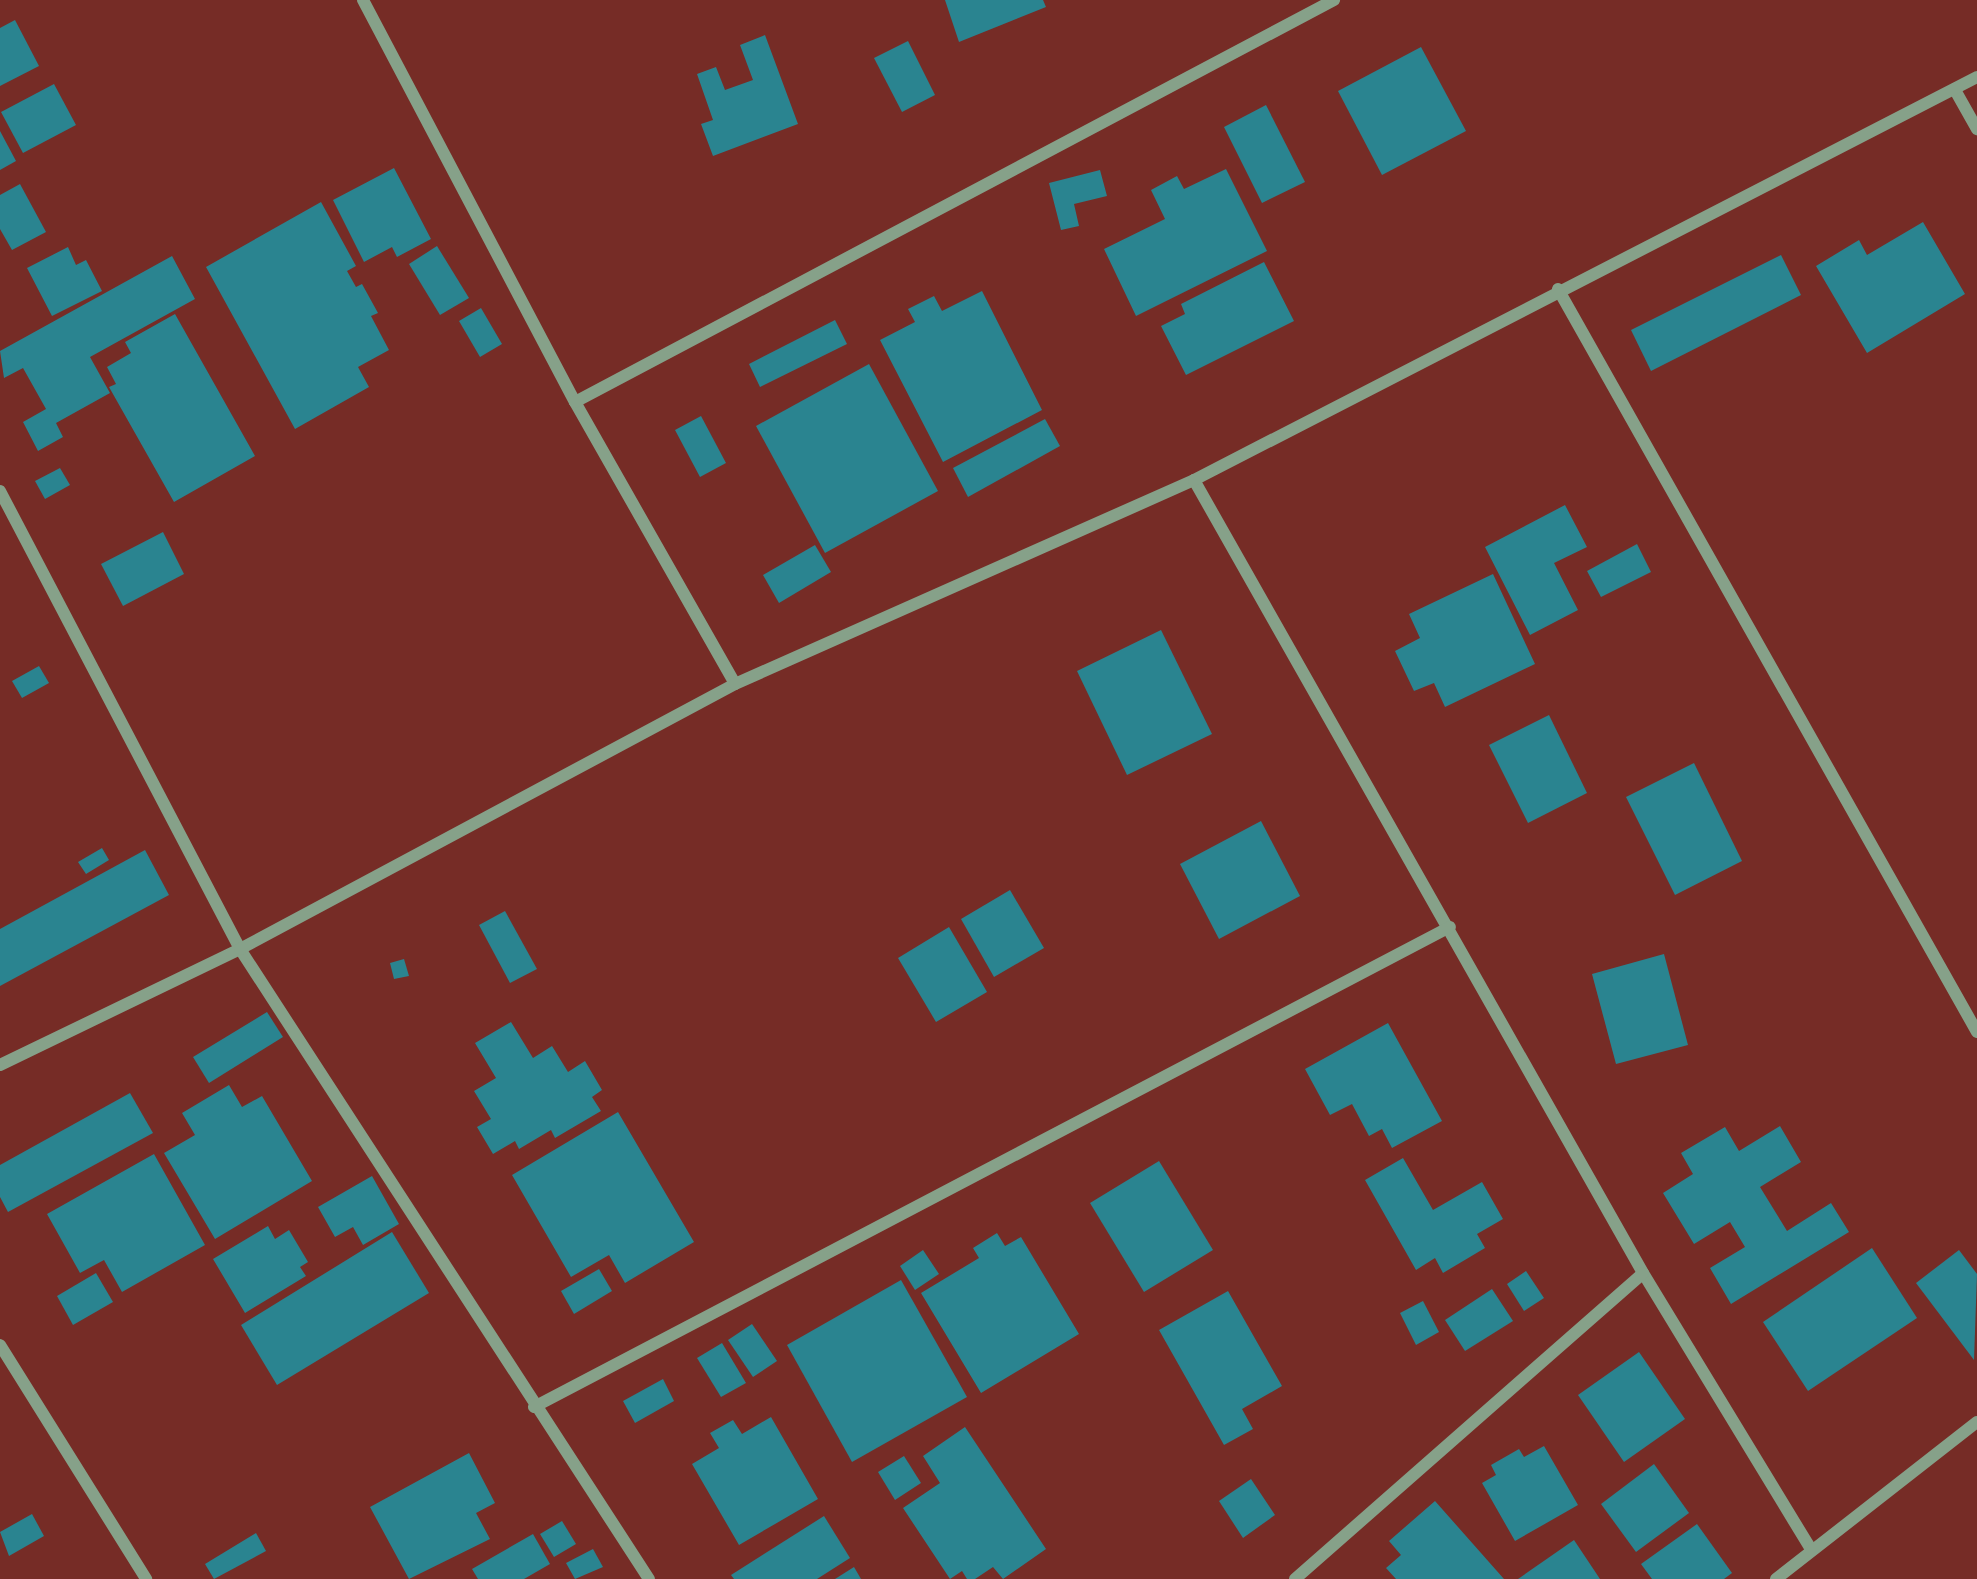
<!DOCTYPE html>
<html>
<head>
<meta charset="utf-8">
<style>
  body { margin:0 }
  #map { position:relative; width:1977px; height:1579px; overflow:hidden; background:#762c26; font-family:Signika,sans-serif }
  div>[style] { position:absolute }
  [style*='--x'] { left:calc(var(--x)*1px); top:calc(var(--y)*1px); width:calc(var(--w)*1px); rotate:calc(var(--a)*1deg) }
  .building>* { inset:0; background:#2a8490 }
  .minor>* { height:12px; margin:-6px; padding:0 6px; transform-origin:6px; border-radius:6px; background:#86a189 }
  span { translate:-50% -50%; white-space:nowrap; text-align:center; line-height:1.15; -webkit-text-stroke:7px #6a211b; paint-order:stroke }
</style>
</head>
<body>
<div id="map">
  <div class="building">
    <i style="clip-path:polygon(945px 0,1043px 0,1046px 7px,959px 42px)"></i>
    <i style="clip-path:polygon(15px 20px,39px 66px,0 86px,0 28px)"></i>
    <i style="clip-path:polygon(765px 35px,798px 124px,713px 156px,701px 124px,713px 120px,697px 74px,716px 67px,725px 90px,753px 80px,740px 45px)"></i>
    <i style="clip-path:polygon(908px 41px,935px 95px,902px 112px,874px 58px)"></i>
    <i style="clip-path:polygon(1421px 47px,1466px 131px,1382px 175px,1338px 91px)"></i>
    <i style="clip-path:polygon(54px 84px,76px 125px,23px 153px,1px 112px)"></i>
    <i style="clip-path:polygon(1266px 105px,1305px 182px,1262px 203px,1224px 127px)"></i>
    <i style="clip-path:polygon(0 131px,16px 161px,0 170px)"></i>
    <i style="clip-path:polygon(394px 168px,431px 239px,397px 257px,392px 247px,364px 262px,333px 200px)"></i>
    <i style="clip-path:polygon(1226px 169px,1267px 251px,1136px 316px,1104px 249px,1165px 219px,1151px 190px,1177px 176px,1184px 189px)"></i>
    <i style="clip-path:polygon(1100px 170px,1107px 196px,1074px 204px,1079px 226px,1061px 230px,1049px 183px)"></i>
    <i style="clip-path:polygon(20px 184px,46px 232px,12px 250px,0 229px,0 195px)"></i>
    <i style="clip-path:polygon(321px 202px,356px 266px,347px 271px,356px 287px,362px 284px,378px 313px,371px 316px,389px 350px,358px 367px,369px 387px,295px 429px,206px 267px)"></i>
    <i style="clip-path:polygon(1923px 222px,1965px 294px,1867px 353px,1816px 266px,1859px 240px,1867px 255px)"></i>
    <i style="clip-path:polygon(437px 246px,469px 298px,440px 315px,409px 264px)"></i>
    <i style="clip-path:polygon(68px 247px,76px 265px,86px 260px,102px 291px,52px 316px,27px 268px)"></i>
    <i style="clip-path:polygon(1781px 255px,1801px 295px,1651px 371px,1631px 330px)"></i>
    <i style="clip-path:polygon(172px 256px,195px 299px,90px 357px,110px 393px,56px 423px,63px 437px,38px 451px,23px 422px,46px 409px,23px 368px,4px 378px,0 351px)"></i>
    <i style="clip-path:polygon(1264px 262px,1294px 321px,1186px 375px,1161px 326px,1185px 314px,1181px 304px)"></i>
    <i style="clip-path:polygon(982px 291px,1042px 410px,943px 462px,880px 340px,915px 322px,908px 309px,934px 296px,942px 311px)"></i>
    <i style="clip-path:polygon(481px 308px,502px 344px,480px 357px,459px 321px)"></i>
    <i style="clip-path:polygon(175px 314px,255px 456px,174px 502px,109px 387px,116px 384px,107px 367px,131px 353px,125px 342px)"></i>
    <i style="clip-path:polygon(835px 320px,847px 344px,760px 387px,749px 364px)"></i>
    <i style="clip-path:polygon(869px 364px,938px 491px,825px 553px,756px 426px)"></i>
    <i style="clip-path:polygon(701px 416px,726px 463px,700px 477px,675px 430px)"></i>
    <i style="clip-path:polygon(1045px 419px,1060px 446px,968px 497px,953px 468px)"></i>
    <i style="clip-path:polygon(60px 468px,70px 485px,45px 499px,35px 481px)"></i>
    <i style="clip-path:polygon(1565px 505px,1587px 547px,1554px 563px,1578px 610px,1530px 635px,1485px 547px)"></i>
    <i style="clip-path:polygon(163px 532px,184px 574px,123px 606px,101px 564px)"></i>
    <i style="clip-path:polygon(1637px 544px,1651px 572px,1601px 597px,1587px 571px)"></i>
    <i style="clip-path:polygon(815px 545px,831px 572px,779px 603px,763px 575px)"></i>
    <i style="clip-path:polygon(1493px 574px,1535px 664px,1445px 707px,1434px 683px,1414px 691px,1395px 651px,1420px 638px,1409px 614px)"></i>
    <i style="clip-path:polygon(1161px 630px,1212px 734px,1127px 775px,1077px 671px)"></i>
    <i style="clip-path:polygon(39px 666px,49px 683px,22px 698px,12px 681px)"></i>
    <i style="clip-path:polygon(1549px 715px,1587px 793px,1528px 823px,1489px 745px)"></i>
    <i style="clip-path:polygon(1694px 763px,1742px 861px,1675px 895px,1626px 797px)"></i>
    <i style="clip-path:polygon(1261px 821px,1300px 896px,1219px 939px,1180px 864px)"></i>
    <i style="clip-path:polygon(102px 848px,109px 860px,86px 874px,78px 862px)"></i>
    <i style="clip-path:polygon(145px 850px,169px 895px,0 986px,0 929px)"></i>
    <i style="clip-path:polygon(1010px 890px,1044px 948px,994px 977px,961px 919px)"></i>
    <i style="clip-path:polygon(505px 911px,537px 969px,510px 983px,479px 925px)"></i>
    <i style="clip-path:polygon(949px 927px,987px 992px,936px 1022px,898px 958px)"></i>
    <i style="clip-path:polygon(1664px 954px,1688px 1045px,1616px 1064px,1592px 974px)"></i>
    <i style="clip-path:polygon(404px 959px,409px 976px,394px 979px,390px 963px)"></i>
    <i style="clip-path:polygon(267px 1012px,283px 1037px,209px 1083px,193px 1057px)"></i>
    <i style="clip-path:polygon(511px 1022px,533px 1058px,552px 1046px,568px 1072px,585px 1061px,602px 1090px,592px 1097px,601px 1111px,555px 1138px,551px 1130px,519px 1149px,515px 1141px,493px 1154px,477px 1127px,491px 1119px,474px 1091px,496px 1078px,475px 1043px)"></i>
    <i style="clip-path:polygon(1388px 1023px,1442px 1121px,1392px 1148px,1382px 1129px,1369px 1136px,1352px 1104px,1330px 1115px,1305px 1069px)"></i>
    <i style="clip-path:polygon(229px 1085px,242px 1107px,262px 1096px,312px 1181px,215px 1239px,164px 1153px,195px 1135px,182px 1113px)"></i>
    <i style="clip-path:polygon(130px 1093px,153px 1133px,8px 1212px,0 1197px,0 1165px)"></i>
    <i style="clip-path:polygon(618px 1112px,694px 1242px,625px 1283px,609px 1255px,571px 1277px,512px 1175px)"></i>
    <i style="clip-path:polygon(1780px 1126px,1801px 1162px,1760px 1187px,1787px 1231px,1831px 1203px,1849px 1232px,1731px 1304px,1710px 1268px,1745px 1247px,1730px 1222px,1694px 1244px,1663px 1193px,1693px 1174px,1681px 1153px,1725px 1127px,1739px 1151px)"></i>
    <i style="clip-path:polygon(154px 1154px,205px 1245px,122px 1292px,104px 1260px,80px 1273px,47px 1214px)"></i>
    <i style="clip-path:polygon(1403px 1158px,1433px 1210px,1482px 1182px,1503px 1219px,1477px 1234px,1485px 1248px,1443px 1273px,1435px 1258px,1416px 1270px,1365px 1180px)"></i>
    <i style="clip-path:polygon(1159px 1161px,1213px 1250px,1144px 1292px,1090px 1203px)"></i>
    <i style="clip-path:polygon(372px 1176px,399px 1224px,363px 1245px,353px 1227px,335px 1237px,318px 1207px)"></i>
    <i style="clip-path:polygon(268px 1226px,275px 1239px,289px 1230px,308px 1262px,300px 1267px,306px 1276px,245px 1313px,213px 1259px)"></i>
    <i style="clip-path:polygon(392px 1232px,429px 1293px,277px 1385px,241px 1325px)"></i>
    <i style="clip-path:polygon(997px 1233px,1005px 1246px,1021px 1237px,1079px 1334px,981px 1393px,921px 1293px,979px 1258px,973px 1248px)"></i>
    <i style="clip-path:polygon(1872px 1248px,1917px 1318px,1808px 1391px,1763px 1322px)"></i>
    <i style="clip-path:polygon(923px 1250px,939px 1274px,915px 1290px,900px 1266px)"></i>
    <i style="clip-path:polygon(1959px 1250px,1977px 1274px,1974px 1360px,1916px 1283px)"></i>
    <i style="clip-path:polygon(599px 1269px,612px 1291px,574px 1314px,561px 1291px)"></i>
    <i style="clip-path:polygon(1526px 1271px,1544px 1298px,1524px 1311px,1507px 1284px)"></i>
    <i style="clip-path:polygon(96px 1273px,113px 1302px,73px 1325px,57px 1296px)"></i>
    <i style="clip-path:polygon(901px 1280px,967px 1397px,852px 1462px,787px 1345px)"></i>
    <i style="clip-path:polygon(1492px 1289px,1513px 1321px,1465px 1351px,1445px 1320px)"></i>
    <i style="clip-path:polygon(1228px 1291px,1282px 1386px,1242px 1409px,1253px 1429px,1224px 1445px,1159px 1330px)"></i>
    <i style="clip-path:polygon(1423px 1301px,1439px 1332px,1416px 1345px,1400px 1313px)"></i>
    <i style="clip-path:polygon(752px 1324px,777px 1361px,753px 1377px,728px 1340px)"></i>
    <i style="clip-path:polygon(722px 1343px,746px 1383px,721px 1397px,697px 1358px)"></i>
    <i style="clip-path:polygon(1639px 1352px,1685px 1419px,1624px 1462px,1578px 1395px)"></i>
    <i style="clip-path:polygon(663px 1379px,674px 1401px,635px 1423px,623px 1401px)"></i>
    <i style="clip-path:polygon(771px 1417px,818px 1499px,739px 1545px,692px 1464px,719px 1448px,710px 1433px,733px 1420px,742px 1434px)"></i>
    <i style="clip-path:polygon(965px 1427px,1046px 1549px,1003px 1579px,993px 1567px,975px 1579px,967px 1579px,962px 1571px,950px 1579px,903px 1508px,940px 1483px,923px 1456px)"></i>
    <i style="clip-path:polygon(1544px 1446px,1578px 1505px,1515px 1541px,1482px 1483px,1496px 1475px,1491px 1465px,1519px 1449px,1524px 1457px)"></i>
    <i style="clip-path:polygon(469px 1453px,495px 1503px,476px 1513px,490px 1539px,409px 1579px,370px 1507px)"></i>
    <i style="clip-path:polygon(904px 1456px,921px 1483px,895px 1500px,878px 1472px)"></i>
    <i style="clip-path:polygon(1654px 1464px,1689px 1513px,1636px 1552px,1601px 1504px)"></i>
    <i style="clip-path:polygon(1251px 1479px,1275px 1515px,1243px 1538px,1219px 1501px)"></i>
    <i style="clip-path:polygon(1435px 1501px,1504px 1579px,1396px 1579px,1386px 1568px,1401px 1555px,1389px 1541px)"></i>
    <i style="clip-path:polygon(32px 1514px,44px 1536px,9px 1556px,0 1532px)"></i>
    <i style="clip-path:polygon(824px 1516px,850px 1558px,817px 1579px,734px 1579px,731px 1575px)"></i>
    <i style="clip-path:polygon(562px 1521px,576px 1544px,554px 1557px,540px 1534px)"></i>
    <i style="clip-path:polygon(1697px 1524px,1732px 1573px,1724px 1579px,1652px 1579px,1641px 1564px)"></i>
    <i style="clip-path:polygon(256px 1533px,266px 1551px,214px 1579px,205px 1564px)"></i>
    <i style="clip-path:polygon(533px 1534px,550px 1564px,524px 1579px,478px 1579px,472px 1569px)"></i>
    <i style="clip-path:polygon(1574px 1540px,1600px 1579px,1518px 1579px)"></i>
    <i style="clip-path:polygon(593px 1549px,603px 1567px,575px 1579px,566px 1563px)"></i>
    <i style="clip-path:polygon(854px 1567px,861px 1579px,835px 1579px)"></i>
  </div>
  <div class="minor">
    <i style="--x:363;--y:0;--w:454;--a:62.2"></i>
    <i style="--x:575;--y:402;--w:324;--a:60.4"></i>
    <i style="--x:1955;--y:90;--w:45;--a:60.6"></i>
    <i style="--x:1558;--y:289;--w:853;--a:60.58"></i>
    <i style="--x:575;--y:402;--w:859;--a:-27.91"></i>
    <i style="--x:1194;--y:480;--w:911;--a:60.48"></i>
    <i style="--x:1643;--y:1273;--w:323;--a:58.7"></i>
    <i style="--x:0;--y:491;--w:517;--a:62.34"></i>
    <i style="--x:240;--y:949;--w:751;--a:57.01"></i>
    <i style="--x:0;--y:1065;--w:267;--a:-25.8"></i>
    <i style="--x:240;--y:949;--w:561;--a:-28.16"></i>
    <i style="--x:735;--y:684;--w:502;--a:-23.96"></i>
    <i style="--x:1194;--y:480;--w:881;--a:-27.23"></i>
    <i style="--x:0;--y:1345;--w:276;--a:58"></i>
    <i style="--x:534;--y:1407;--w:1034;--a:-27.66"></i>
    <i style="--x:1295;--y:1579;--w:463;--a:-41.3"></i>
    <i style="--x:1776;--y:1579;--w:255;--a:-38"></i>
  </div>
</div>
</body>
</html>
